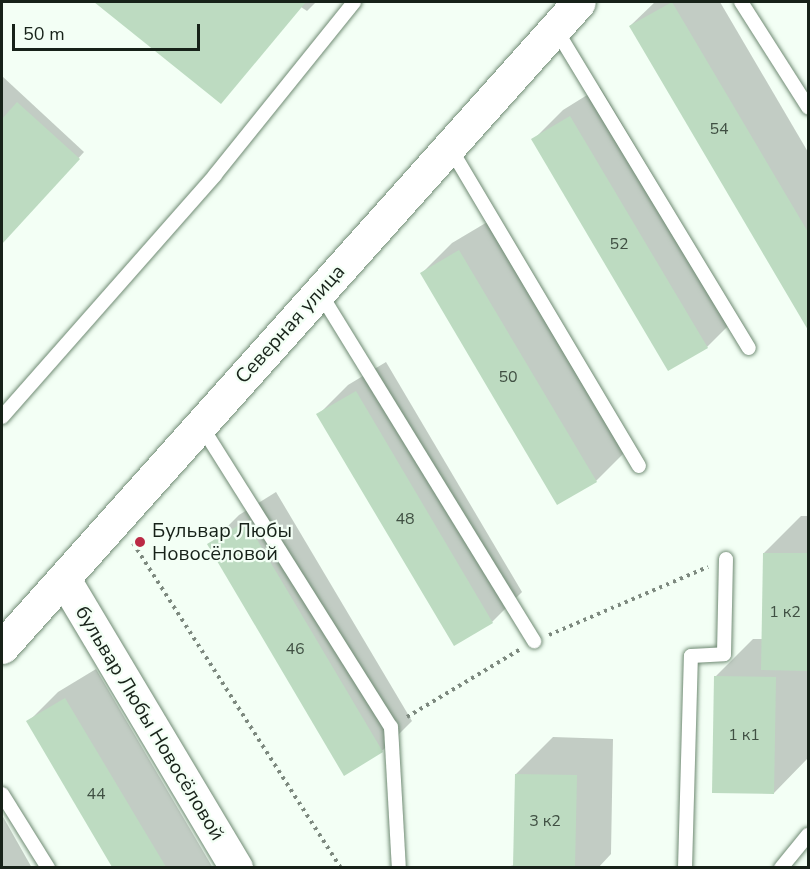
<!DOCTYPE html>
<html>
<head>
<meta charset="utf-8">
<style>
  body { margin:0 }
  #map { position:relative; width:810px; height:869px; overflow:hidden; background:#f3fff5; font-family:"Nunito Sans",sans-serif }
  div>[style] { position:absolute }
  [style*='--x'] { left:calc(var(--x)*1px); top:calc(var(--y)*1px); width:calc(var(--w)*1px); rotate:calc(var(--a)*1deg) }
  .shadow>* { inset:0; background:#0003 }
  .building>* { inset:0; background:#bddbc1 }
  .path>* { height:4px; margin-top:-2px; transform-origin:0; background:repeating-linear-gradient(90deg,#7d897f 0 3px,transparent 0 7.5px) }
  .roads { filter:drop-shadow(0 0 2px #708b74) drop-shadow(0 0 2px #708b74) }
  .service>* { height:14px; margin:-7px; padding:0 7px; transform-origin:7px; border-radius:7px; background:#fff }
  .tertiary>* { height:33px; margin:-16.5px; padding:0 16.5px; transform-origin:16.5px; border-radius:16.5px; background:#fff }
  .dots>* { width:16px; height:16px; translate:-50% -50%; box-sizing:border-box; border:3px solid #f3fff5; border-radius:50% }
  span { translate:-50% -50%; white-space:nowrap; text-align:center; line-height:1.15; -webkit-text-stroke:4.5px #f3fff5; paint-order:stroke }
  .number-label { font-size:16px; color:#405043 }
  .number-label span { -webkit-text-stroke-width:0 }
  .street-label { font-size:20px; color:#172219 }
  .poi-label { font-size:20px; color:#172219 }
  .left { translate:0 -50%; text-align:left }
  .frame { position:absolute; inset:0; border:3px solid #172219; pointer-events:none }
  .scale { position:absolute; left:12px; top:24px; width:188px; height:27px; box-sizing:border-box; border:3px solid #172219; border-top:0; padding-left:8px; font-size:18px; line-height:21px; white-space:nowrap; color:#172219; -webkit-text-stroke:4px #f3fff5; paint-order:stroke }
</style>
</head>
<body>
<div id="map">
  <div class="shadow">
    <i style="clip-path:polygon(97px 2px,316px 2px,307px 11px,301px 7px,221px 102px)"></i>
    <i style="clip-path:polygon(655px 2px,720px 2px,808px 152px,808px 327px,630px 26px)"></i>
    <i style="clip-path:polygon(2px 76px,84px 152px,2px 242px)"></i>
    <i style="clip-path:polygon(600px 87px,737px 317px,707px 347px,533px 140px,563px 110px)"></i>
    <i style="clip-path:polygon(489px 221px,626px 451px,596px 481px,422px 273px,452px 243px)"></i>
    <i style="clip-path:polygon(386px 362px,522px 592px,492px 622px,318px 415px,348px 385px)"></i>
    <i style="clip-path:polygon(276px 492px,412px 721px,382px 751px,209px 545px,239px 515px)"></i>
    <i style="clip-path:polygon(801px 516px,808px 516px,808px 758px,774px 793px,716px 676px,753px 639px,763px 639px,764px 553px)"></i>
    <i style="clip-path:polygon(96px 669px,213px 868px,114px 868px,28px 722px,58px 692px)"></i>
    <i style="clip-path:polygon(553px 737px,613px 739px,611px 854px,598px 868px,502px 868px,515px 865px,516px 774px)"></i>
    <i style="clip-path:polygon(2px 815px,32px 868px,2px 868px)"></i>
  </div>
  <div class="building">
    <i style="clip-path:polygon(94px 2px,306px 2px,221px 104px)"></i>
    <i style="clip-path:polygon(672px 2px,808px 232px,808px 330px,629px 26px)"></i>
    <i style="clip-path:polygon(17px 102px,80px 159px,2px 244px,2px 119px)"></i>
    <i style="clip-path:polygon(570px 116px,708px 348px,668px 371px,531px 139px)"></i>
    <i style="clip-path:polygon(459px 250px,597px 482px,557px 505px,420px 273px)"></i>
    <i style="clip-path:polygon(356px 391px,493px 623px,454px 646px,316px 414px)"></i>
    <i style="clip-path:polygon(246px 521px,383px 752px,344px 776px,207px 544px)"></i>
    <i style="clip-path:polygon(763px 553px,808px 553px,808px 671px,761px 670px)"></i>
    <i style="clip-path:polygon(714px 676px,776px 677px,774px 794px,712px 793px)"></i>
    <i style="clip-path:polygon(65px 698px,166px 867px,112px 867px,26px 721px)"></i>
    <i style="clip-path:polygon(515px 774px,577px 775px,575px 867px,513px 867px)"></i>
  </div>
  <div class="path">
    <i style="--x:133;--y:543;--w:386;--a:57.4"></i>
    <i style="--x:549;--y:635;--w:173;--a:-23.2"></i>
    <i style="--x:407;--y:717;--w:131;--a:-30.9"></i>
  </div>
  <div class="roads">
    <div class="service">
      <i style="--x:741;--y:2;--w:125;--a:57.5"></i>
      <i style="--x:555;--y:28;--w:374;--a:58.8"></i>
      <i style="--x:449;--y:146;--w:372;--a:59.3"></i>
      <i style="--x:320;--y:293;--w:409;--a:58.4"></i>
      <i style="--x:2;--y:417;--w:322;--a:-48.6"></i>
      <i style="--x:215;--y:175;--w:222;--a:-51.2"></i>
      <i style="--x:200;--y:424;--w:358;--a:57.8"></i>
      <i style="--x:391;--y:727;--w:141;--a:86.8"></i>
      <i style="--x:2;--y:794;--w:87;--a:58.1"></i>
      <i style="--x:685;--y:868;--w:212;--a:-88.4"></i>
      <i style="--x:691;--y:656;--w:33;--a:-3"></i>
      <i style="--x:724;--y:654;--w:95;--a:-88.8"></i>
      <i style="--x:781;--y:868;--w:43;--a:-50.7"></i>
    </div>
    <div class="tertiary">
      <i style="--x:64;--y:579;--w:336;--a:59.2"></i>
      <i style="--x:2;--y:647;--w:865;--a:-48.19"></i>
    </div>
  </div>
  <div class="dots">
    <i style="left:140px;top:542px;background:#bb2a45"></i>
  </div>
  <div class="number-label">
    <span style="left:719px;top:129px">54</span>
    <span style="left:619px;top:244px">52</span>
    <span style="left:508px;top:377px">50</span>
    <span style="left:405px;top:519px">48</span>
    <span style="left:785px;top:612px">1 к2</span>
    <span style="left:295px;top:649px">46</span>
    <span style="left:744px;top:735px">1 к1</span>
    <span style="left:96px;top:794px">44</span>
    <span style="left:545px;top:821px">3 к2</span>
  </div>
  <div class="street-label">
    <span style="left:290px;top:324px;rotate:-48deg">Северная улица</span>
    <span style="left:150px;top:723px;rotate:59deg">бульвар Любы Новосёловой</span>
  </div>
  <div class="poi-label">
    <span class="left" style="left:152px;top:542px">Бульвар Любы<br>Новосёловой</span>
  </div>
  <div class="frame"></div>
  <div class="scale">50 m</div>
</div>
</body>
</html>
